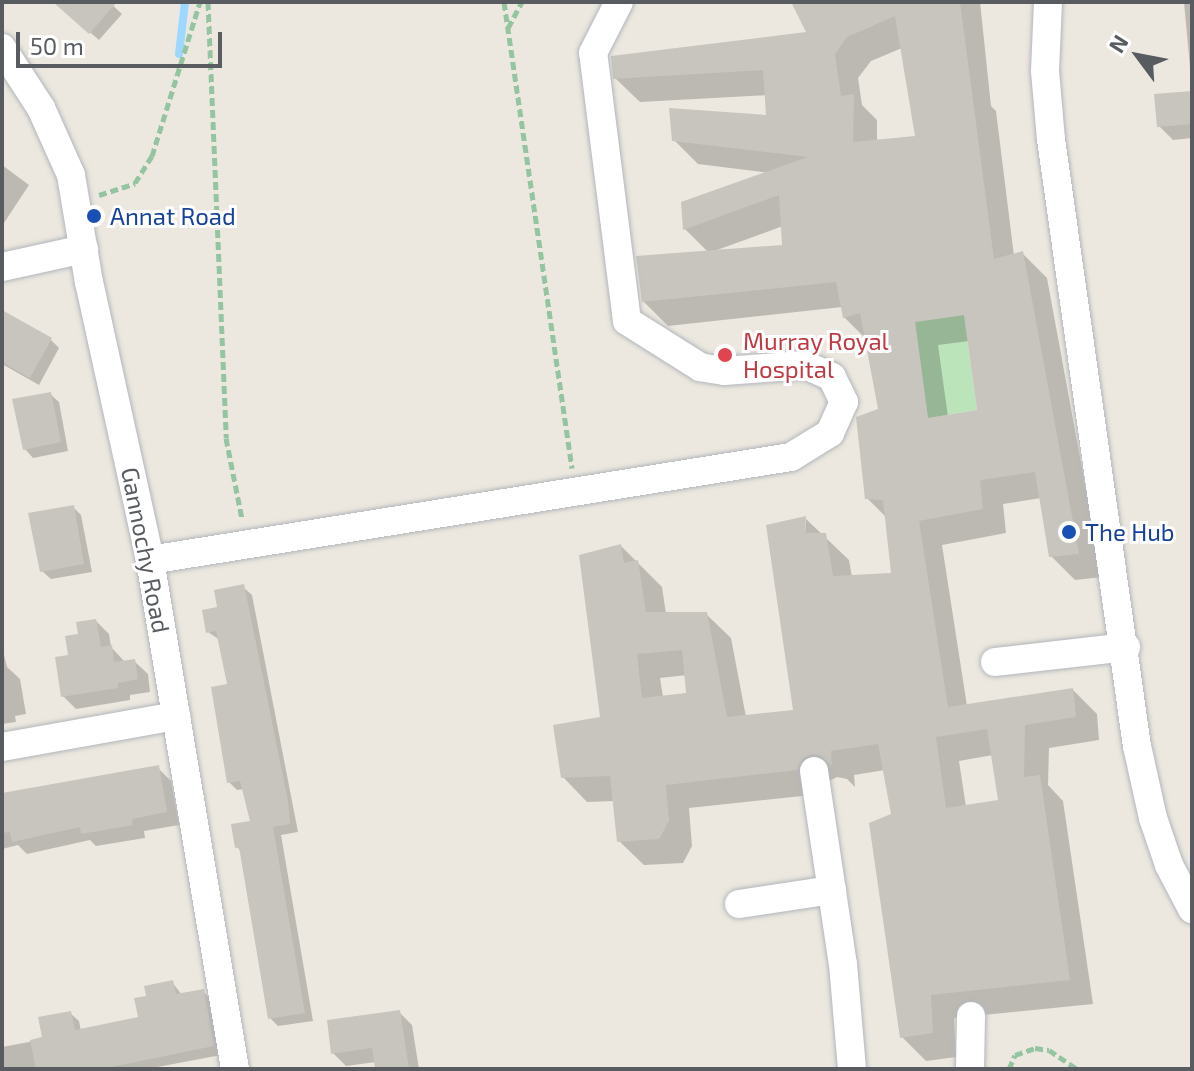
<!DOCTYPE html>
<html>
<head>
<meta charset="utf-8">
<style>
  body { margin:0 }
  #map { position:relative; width:1194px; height:1071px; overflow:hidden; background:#ece8df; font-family:"Exo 2",sans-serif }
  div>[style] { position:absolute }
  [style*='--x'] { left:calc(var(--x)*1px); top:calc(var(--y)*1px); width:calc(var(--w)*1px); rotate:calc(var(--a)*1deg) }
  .green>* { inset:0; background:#bce4bb }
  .shadow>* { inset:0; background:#0003 }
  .stream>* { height:8px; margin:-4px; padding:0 4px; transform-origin:4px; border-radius:4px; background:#9cd8ff }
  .building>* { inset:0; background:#c8c5be }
  .path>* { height:5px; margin-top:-2.5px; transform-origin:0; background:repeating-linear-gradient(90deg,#94c5a0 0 8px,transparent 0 12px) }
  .roads { filter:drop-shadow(0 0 2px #b2b6bb) drop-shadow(0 0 2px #b2b6bb) }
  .minor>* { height:28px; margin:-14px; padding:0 14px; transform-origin:14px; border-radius:14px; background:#fff }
  .dots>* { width:22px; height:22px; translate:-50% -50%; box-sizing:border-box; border:4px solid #fff; border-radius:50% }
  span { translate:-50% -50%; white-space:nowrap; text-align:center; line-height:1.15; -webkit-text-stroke:6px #fff; paint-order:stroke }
  .transit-label { font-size:24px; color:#164399 }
  .left { translate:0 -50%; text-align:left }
  .health-label { font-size:24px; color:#be3a42 }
  .street-label { font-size:24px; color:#585c61 }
  .frame { position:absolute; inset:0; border:4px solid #585c61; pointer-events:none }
  .north { position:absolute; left:1098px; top:16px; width:80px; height:80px; -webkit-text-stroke:6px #fff; paint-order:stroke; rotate:302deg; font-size:22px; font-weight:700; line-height:32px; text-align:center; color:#585c61 }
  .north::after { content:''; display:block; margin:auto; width:28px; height:36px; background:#585c61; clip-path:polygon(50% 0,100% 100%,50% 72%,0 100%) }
  .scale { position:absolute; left:16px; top:32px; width:206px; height:36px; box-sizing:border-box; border:4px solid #585c61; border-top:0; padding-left:10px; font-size:24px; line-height:28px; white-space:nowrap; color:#585c61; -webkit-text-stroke:6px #fff; paint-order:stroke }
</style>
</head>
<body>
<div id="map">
  <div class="green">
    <i style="clip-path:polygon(964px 315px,977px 410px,928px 418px,915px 322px)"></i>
  </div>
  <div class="shadow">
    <i style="clip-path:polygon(55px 2px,109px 2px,122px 14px,99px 40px)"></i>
    <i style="clip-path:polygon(evenodd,793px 2px,980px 2px,991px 106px,996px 111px,1014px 256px,1023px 254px,1047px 278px,1102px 577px,1075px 580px,1051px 556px,1041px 498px,1003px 504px,1006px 533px,942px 545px,967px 706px,1073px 690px,1097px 714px,1099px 740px,1049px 748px,1048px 785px,1063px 801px,1093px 1004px,954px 1018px,956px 1057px,926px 1061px,902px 1037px,893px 816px,885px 770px,854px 775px,855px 787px,847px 779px,837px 777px,827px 782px,821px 794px,689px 808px,692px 846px,683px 863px,644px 865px,619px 841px,614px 801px,587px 802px,563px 777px,602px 719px,621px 546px,662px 587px,666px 614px,706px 614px,731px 638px,746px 717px,795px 712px,806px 519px,849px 560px,852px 577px,894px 575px,887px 518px,867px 498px,881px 410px,867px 340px,844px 317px,842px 307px,668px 326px,644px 302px,708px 252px,685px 229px,683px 204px,770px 173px,698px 164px,674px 140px,768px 117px,767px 95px,640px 102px,615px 78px,809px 34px,793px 2px,902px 48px,918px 138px,877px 142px,877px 120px,862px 105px,858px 78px,871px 61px,902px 48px,793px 2px,783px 226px,784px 247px,717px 250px,783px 226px,793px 2px,969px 341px,979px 412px,948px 417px,938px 345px,969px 341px,793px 2px,687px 675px,689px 695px,663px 697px,660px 678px,687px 675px,793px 2px,993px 755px,1000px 802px,966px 807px,959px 761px,993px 755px)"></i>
    <i style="clip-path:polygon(1184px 2px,1192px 2px,1192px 89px)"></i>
    <i style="clip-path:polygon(1192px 93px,1192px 138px,1173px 140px,1159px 126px)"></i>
    <i style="clip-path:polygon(2px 165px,29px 185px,2px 226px)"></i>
    <i style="clip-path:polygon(2px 322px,51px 340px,59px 348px,39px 385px,2px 364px)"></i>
    <i style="clip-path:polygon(50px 394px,59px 402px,68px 451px,33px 458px,25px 449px)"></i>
    <i style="clip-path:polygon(73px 507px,81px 515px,92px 572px,51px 579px,42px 571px)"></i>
    <i style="clip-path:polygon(243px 587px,252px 595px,298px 832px,281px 835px,313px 1021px,278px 1026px,270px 1018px,242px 852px,237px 847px,253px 823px,244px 789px,237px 790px,229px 782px,229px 685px,220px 640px,208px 632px,220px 608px)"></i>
    <i style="clip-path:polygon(96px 621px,109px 634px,111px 647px,125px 662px,134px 661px,148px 674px,150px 692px,130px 695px,130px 700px,76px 709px,63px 696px,70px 657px,80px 636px)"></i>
    <i style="clip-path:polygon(2px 647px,7px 667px,20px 679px,26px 714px,15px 716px,16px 722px,2px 724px)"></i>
    <i style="clip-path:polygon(158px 768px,171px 781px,179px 825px,144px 831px,145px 838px,96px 846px,90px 840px,27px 854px,18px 845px,2px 849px,2px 795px)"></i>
    <i style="clip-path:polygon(172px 982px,182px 995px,203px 991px,211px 1000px,221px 1055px,147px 1069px,2px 1069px,2px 1047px,45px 1039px,70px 1013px,79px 1021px,81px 1031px,140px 1019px)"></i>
    <i style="clip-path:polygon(399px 1012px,412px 1025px,419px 1069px,377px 1069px,376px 1062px,346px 1066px,333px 1053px)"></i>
  </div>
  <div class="stream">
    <i style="--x:179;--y:54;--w:52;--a:-83.4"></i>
  </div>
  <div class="building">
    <i style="clip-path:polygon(53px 2px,117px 2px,89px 34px)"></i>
    <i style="clip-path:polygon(evenodd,791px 2px,960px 2px,994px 259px,1023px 251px,1079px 554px,1049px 557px,1035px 472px,980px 480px,983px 509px,919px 521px,948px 707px,1073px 688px,1076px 717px,1025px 725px,1024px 777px,1040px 775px,1070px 980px,931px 995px,933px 1033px,900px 1038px,869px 823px,891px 814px,878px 744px,831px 751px,832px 766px,821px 756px,812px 754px,803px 758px,797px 770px,666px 785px,669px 821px,659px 839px,617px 842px,610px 776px,561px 778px,553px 725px,600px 717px,579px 555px,621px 544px,624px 563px,638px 560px,646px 612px,707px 612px,727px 717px,793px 710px,766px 525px,806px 516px,805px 533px,826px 533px,833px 576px,891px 573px,883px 500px,865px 499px,856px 417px,878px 409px,860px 313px,843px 318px,836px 282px,642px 302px,636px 256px,782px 245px,779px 195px,683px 230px,681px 202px,808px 157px,672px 141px,669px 108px,766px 115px,763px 70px,613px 79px,611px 56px,806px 32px,791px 2px,895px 16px,915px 136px,853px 142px,854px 94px,841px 96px,835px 54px,847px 37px,895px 16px,791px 2px,964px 315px,977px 410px,928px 418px,915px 322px,964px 315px,791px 2px,682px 650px,686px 693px,642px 698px,637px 654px,682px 650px,791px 2px,987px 729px,998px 800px,946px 808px,936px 737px,987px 729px)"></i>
    <i style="clip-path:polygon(1192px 91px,1192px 124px,1157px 127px,1154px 94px)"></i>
    <i style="clip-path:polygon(2px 310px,52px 338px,30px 378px,2px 362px)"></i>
    <i style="clip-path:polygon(51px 392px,61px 442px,23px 450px,12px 399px)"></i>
    <i style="clip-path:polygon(74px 505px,84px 564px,40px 572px,28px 513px)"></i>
    <i style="clip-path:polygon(244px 584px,288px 801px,290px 824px,273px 827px,305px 1013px,268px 1019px,239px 847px,235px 848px,231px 824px,250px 821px,240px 781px,227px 783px,211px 687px,227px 684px,216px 631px,206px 633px,202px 610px,217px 607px,214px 590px)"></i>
    <i style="clip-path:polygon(96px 619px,101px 647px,112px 645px,114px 662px,135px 659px,138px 679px,118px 683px,118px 688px,61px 697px,55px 657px,68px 655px,65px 636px,78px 634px,76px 622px)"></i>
    <i style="clip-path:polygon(159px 765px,167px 812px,132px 819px,133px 825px,81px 834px,80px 827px,12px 842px,10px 832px,2px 833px,2px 793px)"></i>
    <i style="clip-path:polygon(173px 980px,176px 994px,204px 989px,214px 1046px,101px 1069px,36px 1069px,30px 1040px,42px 1037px,38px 1017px,71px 1011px,75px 1030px,138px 1017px,134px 998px,146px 996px,144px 986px)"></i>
    <i style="clip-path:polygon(400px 1010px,409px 1069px,375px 1069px,372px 1048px,331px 1054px,327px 1020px)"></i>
  </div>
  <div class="path">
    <i style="--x:208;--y:2;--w:436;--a:87.6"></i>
    <i style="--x:226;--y:438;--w:83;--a:78.8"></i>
    <i style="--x:504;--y:2;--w:471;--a:81.7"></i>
    <i style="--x:508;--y:28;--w:30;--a:-62"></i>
    <i style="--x:99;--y:195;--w:38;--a:-18"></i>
    <i style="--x:135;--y:183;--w:32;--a:-58"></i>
    <i style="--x:152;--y:156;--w:161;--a:-72.7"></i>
    <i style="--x:1009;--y:1069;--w:15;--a:-67"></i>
    <i style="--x:1015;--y:1055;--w:21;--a:-19"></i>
    <i style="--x:1035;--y:1048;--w:14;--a:8"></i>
    <i style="--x:1049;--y:1050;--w:34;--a:34"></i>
  </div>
  <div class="roads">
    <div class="minor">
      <i style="--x:1048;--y:2;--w:69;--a:92.5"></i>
      <i style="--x:1045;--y:71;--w:68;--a:85"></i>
      <i style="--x:1051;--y:139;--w:613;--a:81.94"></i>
      <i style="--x:1137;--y:746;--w:74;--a:77.5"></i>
      <i style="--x:1153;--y:818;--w:50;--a:71.2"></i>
      <i style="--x:1169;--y:865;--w:50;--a:62.4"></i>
      <i style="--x:2;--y:48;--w:72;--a:57"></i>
      <i style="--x:41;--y:108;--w:73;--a:65.9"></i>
      <i style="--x:71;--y:175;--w:109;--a:80.5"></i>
      <i style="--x:89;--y:282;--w:285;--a:77.6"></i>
      <i style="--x:150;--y:560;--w:516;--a:80.52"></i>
      <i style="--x:2;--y:267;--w:84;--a:-12.4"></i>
      <i style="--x:150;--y:560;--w:649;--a:-9.13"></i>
      <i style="--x:791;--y:457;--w:46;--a:-31.6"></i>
      <i style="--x:830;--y:433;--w:34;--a:-66"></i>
      <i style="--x:844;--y:402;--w:28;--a:-116"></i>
      <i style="--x:832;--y:377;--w:30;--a:-156"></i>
      <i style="--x:805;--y:365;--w:81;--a:175.8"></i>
      <i style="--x:724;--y:371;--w:24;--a:-171"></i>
      <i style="--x:700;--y:367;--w:86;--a:-147.8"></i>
      <i style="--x:627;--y:321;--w:270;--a:-97.2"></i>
      <i style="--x:593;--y:53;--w:57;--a:-63"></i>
      <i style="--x:995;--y:662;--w:132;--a:-6.5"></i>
      <i style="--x:2;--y:747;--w:177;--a:-10.1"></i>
      <i style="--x:814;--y:771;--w:195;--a:81.5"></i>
      <i style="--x:843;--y:964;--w:105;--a:85.1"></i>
      <i style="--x:739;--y:904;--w:94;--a:-8.6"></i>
      <i style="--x:970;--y:1069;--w:53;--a:-88.9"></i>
    </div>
  </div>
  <div class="dots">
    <i style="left:94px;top:216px;background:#1a4fb4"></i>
    <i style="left:725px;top:355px;background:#e0444e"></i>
    <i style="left:1069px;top:532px;background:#1a4fb4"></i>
  </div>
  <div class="transit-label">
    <span class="left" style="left:110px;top:216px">Annat Road</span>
    <span class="left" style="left:1085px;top:532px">The Hub</span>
  </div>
  <div class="health-label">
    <span class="left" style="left:743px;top:355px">Murray Royal<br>Hospital</span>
  </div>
  <div class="street-label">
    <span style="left:146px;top:550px;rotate:79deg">Gannochy Road</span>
  </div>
  <div class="frame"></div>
  <div class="north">N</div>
  <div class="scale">50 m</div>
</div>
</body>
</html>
